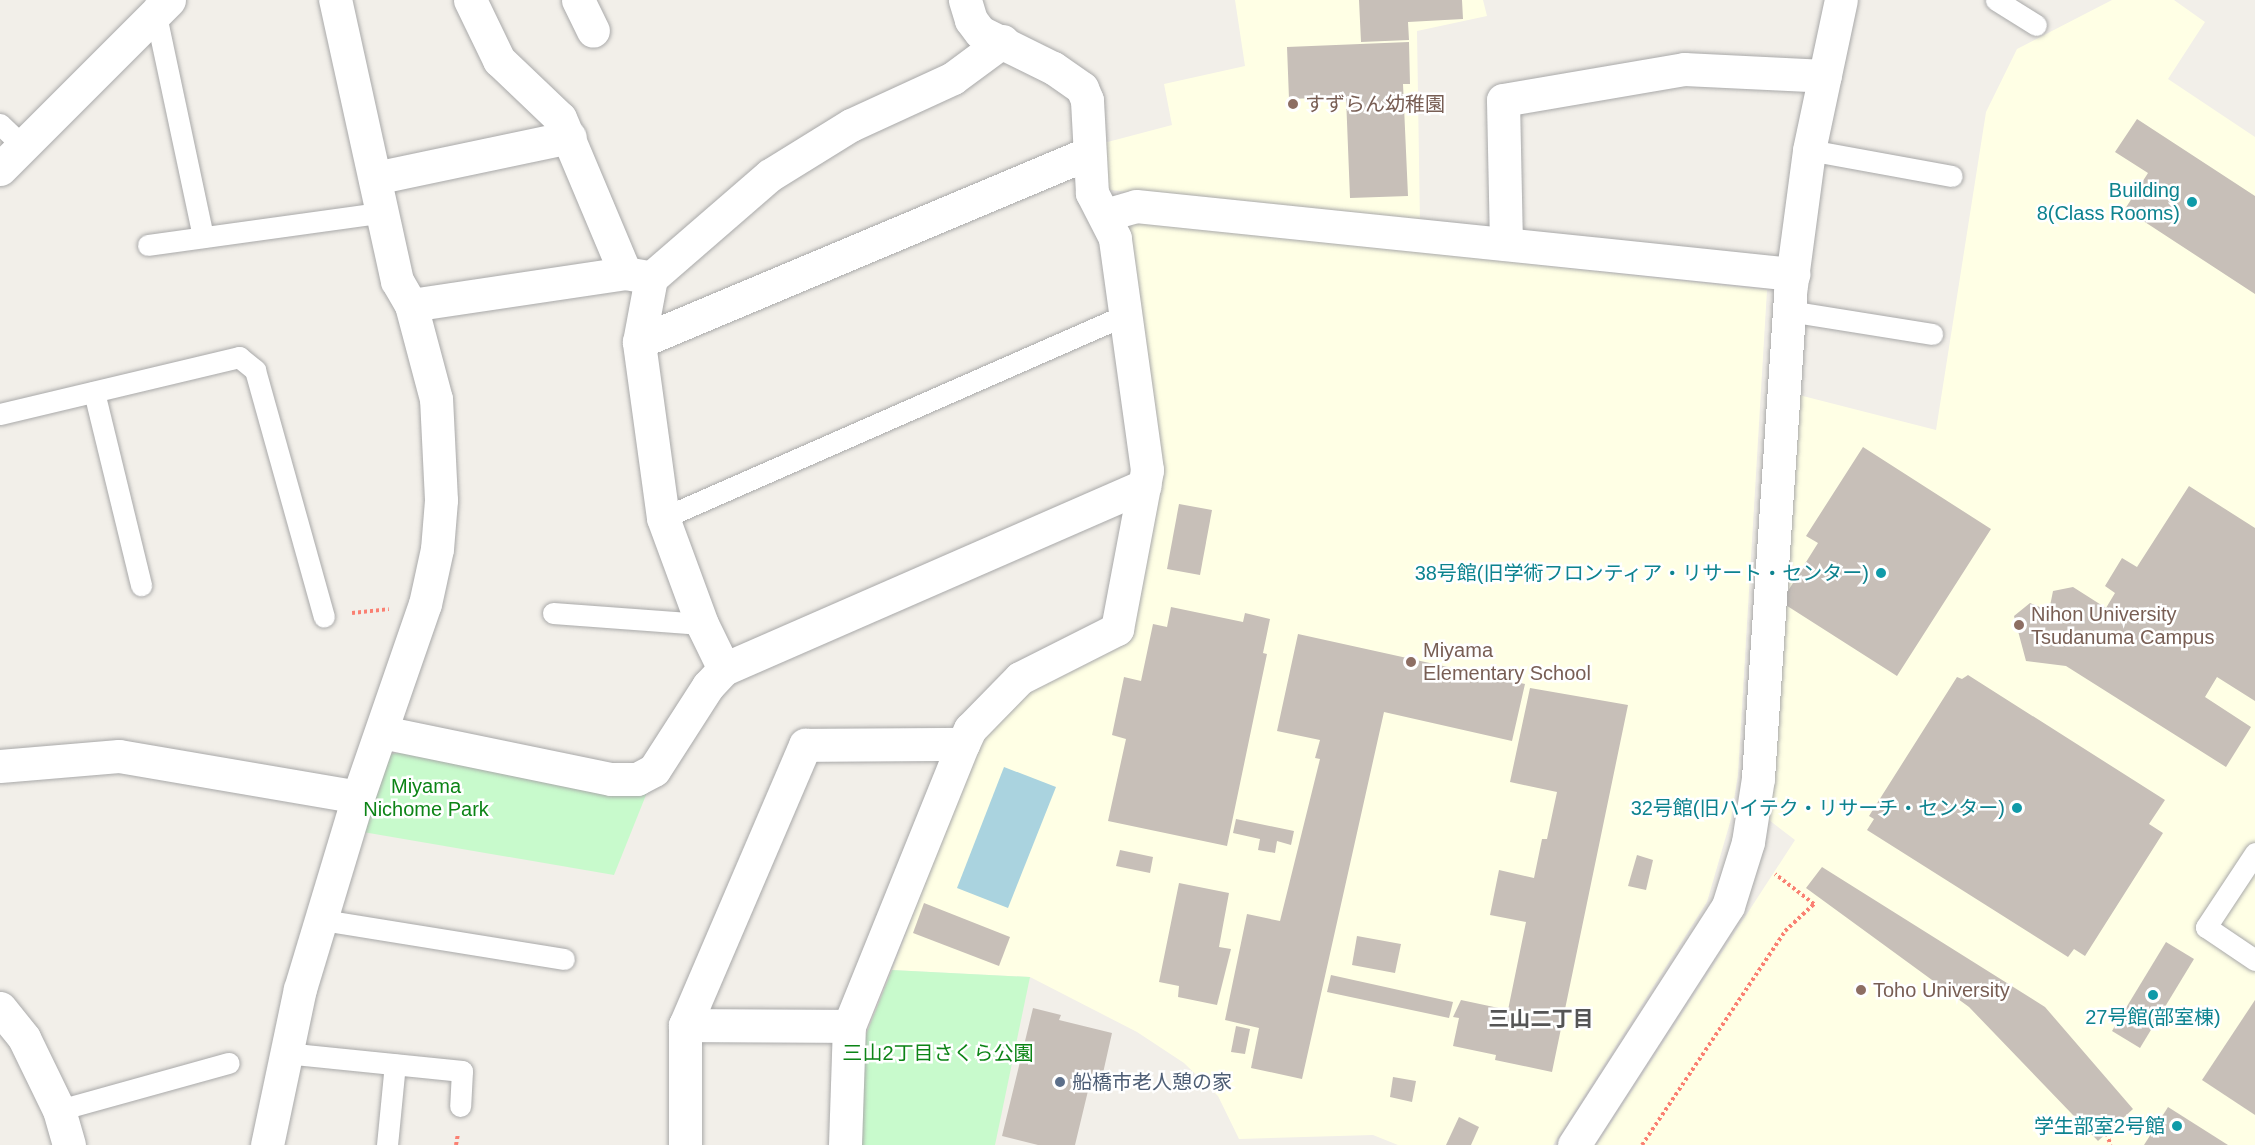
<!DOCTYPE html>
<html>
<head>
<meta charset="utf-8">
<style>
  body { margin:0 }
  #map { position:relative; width:2255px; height:1145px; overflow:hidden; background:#f2efe9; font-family:Arial,"Noto Sans JP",sans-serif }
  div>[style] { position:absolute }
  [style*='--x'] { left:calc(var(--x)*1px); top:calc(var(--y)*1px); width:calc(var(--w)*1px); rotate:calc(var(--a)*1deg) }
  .education>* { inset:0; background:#ffffe5 }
  .park>* { inset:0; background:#c8facc }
  .water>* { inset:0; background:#aad3df }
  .building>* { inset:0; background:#c7bfb8 }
  .path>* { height:4px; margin-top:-2px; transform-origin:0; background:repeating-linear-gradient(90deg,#fa8072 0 3px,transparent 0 6px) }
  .roads { filter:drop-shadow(0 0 2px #a9a9a9) drop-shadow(0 0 2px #a9a9a9) }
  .lane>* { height:21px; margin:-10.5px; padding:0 10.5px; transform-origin:10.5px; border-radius:10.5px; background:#fff }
  .street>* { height:33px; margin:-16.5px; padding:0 16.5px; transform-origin:16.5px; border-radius:16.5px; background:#fff }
  .dots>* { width:16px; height:16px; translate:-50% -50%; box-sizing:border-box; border:3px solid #fff; border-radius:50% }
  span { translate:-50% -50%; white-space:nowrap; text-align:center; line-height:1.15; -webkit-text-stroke:5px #fff; paint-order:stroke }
  .education-label { font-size:20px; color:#785e54 }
  .left { translate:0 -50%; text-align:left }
  .culture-label { font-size:20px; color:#0d838f }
  .right { translate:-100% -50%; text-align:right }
  .park-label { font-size:20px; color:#0c8416 }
  .service-label { font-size:20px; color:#4e5e75 }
  .neighbourhood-label { font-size:21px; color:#555; font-weight:700 }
</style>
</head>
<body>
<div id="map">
  <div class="education">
    <i style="clip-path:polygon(1235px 0,1483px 0,1487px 16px,1417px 31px,1420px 225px,1102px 189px,1100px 144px,1172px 125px,1164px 84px,1245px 66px)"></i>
    <i style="clip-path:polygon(2112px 0,2174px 0,2205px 22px,2168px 79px,2255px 137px,2255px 1145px,1597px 1145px,1795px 840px,1769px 820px,1799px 395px,1936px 430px,1986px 112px,2017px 49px)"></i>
    <i style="clip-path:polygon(1136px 221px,1767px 290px,1738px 775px,1731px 819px,1707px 902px,1553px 1145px,1398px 1145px,1373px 1135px,1239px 1139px,1218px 1096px,1184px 1063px,1137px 1032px,1030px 977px,892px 970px,982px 735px,1028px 689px,1127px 636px,1163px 470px,1126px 230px)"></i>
  </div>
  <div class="park">
    <i style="clip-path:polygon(412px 751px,648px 790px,614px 875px,363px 832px,390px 754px)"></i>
    <i style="clip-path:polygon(892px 970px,1030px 977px,995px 1145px,861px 1145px,865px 1037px)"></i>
  </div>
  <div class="water">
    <i style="clip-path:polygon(1004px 767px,1056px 787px,1008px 908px,957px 888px)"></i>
  </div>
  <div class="building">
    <i style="clip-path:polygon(1359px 0,1462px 0,1463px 19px,1408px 22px,1409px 40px,1361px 42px)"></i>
    <i style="clip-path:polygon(1409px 42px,1410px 84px,1403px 84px,1408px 196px,1350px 198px,1346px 97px,1289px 99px,1287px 47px)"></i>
    <i style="clip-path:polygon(2137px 119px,2255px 196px,2255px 294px,2125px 209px,2148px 173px,2115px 152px)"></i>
    <i style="clip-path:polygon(1863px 447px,1991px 529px,1897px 676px,1781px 602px,1818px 543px,1806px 536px)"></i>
    <i style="clip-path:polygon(2189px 486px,2255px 528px,2255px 701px,2217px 677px,2205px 697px,2251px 727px,2226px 767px,2066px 666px,2026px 661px,2014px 616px,2030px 603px,2049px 611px,2053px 591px,2073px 587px,2106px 608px,2115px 593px,2105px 586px,2122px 558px,2137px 567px)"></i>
    <i style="clip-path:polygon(1179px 504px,1212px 510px,1200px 575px,1167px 569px)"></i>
    <i style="clip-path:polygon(1171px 607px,1243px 622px,1245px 613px,1270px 619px,1263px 653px,1267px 654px,1227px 846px,1108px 821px,1126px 739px,1112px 735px,1124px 677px,1141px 681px,1153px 624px,1167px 627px)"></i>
    <i style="clip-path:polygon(1298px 634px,1525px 684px,1512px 741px,1384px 712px,1302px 1079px,1251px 1068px,1259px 1028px,1225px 1020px,1247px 914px,1280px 921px,1320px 759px,1315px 758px,1320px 740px,1277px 731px)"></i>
    <i style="clip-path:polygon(1968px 675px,2165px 800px,2149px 824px,2163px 833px,2085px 956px,2074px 949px,2068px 957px,1867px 830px,1874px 819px,1869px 816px,1957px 677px,1962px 679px)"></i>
    <i style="clip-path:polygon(1530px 688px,1628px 705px,1552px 1072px,1495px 1060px,1496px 1055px,1453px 1046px,1459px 1018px,1453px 1017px,1461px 1000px,1508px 1010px,1526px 922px,1490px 915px,1499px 870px,1534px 878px,1542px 839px,1547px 839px,1557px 792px,1510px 782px)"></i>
    <i style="clip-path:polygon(1236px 819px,1294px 831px,1291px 845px,1277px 841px,1275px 853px,1258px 850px,1260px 839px,1233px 833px)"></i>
    <i style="clip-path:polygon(1120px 850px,1153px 857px,1150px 873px,1116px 866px)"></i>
    <i style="clip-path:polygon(1637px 855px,1653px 860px,1646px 890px,1628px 886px)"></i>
    <i style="clip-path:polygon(1822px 867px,2045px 1007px,2133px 1109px,2098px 1141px,1969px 1007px,1806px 888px)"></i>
    <i style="clip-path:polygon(1179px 883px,1229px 893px,1219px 947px,1231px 949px,1217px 1005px,1178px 997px,1179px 986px,1159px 982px)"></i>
    <i style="clip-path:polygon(924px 903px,1010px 937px,999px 966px,913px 933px)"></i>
    <i style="clip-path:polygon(1357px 936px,1401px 944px,1395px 973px,1352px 965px)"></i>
    <i style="clip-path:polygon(2166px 942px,2194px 959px,2140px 1048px,2112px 1031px)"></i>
    <i style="clip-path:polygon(1331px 975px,1453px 1002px,1449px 1018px,1327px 992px)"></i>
    <i style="clip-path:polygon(2255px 1000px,2255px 1115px,2202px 1080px)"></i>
    <i style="clip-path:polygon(1033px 1008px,1061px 1015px,1059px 1020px,1112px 1033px,1103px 1073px,1093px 1070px,1075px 1145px,1038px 1145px,1002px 1136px)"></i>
    <i style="clip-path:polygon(1236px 1026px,1250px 1029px,1245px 1054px,1231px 1052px)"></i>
    <i style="clip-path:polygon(1393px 1077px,1416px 1081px,1412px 1102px,1390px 1097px)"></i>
    <i style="clip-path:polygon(2168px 1107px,2228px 1145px,2144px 1145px)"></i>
    <i style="clip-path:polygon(1459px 1117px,1479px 1127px,1471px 1145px,1446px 1145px)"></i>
  </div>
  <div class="path">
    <i style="--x:352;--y:613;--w:37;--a:-6"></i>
    <i style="--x:2104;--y:1128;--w:18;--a:68"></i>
    <i style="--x:456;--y:1145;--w:11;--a:-80"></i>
    <i style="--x:1642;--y:1145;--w:257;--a:-56.2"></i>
    <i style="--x:1785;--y:931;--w:40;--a:-43"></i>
    <i style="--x:1814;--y:904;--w:49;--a:-142.4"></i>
  </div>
  <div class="roads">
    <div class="lane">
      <i style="--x:1996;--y:0;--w:47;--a:32"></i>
      <i style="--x:154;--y:6;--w:236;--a:78"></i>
      <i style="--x:0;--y:124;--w:30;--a:44"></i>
      <i style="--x:1809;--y:150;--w:145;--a:10.3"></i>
      <i style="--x:148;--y:245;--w:234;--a:-7.9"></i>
      <i style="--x:1789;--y:311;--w:145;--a:9.1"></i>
      <i style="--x:94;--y:392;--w:199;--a:76.3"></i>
      <i style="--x:0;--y:414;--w:246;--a:-13.4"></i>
      <i style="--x:239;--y:357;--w:21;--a:39"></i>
      <i style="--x:255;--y:370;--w:256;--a:74.4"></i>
      <i style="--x:663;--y:518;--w:502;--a:-23.71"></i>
      <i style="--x:553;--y:613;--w:149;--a:4.2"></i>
      <i style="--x:2255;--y:853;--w:89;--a:123.5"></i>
      <i style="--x:2206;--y:927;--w:59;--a:34"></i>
      <i style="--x:323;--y:920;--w:244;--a:9.2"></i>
      <i style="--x:285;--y:1053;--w:178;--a:5.8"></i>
      <i style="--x:462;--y:1071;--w:35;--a:93"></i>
      <i style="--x:59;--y:1110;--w:176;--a:-15.5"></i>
      <i style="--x:387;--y:1145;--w:81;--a:-84.4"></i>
    </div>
    <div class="street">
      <i style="--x:470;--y:0;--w:67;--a:64.2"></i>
      <i style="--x:499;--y:60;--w:84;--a:43.6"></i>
      <i style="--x:560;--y:118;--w:168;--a:67.2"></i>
      <i style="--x:578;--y:0;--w:34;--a:64"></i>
      <i style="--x:0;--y:169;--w:239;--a:-45"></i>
      <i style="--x:375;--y:178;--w:199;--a:-11.9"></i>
      <i style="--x:1105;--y:215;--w:32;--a:-16"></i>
      <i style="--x:1136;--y:206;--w:661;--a:5.91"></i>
      <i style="--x:1506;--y:244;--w:144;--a:-91.2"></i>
      <i style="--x:1503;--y:100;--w:184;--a:-9.7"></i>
      <i style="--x:1684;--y:69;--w:141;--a:2.8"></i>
      <i style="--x:411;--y:305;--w:216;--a:-8.5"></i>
      <i style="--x:625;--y:273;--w:22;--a:10"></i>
      <i style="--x:639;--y:342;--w:486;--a:-22.8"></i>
      <i style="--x:724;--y:669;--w:50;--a:-116.1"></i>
      <i style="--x:702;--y:624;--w:113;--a:-110.2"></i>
      <i style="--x:663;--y:518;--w:178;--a:-97.8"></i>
      <i style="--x:639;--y:342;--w:65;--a:-79.4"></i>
      <i style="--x:651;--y:278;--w:157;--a:-40.9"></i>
      <i style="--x:770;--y:175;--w:95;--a:-31.7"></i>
      <i style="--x:851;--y:125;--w:112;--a:-24.7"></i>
      <i style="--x:953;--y:78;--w:62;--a:-36.5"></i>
      <i style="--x:382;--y:732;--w:234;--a:11.6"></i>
      <i style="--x:611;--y:779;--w:26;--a:0"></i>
      <i style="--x:637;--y:779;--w:19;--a:-28"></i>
      <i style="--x:654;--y:770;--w:100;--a:-57.3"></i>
      <i style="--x:708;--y:686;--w:23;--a:-47"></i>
      <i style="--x:724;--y:669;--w:459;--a:-23.6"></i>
      <i style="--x:0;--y:766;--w:119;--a:-4.8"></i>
      <i style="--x:119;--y:756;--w:242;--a:9.7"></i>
      <i style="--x:358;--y:797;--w:204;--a:-70.9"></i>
      <i style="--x:425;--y:604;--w:56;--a:-77.7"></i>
      <i style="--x:437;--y:549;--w:49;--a:-85.3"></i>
      <i style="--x:441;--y:500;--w:101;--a:-92.8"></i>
      <i style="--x:436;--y:399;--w:97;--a:-104.9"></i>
      <i style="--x:411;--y:305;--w:28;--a:-120"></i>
      <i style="--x:397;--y:281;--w:288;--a:-102.4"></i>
      <i style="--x:0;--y:1008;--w:38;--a:51"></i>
      <i style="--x:24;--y:1038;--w:80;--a:64.1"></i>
      <i style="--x:59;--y:1110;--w:36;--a:74"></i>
      <i style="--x:685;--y:1025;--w:164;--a:0.3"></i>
      <i style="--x:267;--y:1145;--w:159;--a:-78.1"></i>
      <i style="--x:300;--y:989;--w:201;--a:-73.2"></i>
      <i style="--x:685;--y:1145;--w:120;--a:-90"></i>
      <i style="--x:685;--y:1025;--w:305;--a:-66.8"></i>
      <i style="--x:805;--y:745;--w:158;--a:-0.4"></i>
      <i style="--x:845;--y:1145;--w:119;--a:-88.1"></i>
      <i style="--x:849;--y:1026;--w:304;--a:-68"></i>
      <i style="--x:963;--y:744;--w:17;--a:-65"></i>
      <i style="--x:970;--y:729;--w:71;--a:-45.6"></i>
      <i style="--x:1020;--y:678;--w:109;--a:-26.8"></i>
      <i style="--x:1117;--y:629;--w:162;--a:-79.3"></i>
      <i style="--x:1147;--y:470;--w:234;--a:-97.9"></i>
      <i style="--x:1115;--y:238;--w:51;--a:-117.1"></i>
      <i style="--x:1092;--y:193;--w:93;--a:-93.1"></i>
      <i style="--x:1087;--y:100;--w:13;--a:-113"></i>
      <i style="--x:1082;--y:88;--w:35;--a:-145"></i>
      <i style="--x:1053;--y:68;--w:81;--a:-153.7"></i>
      <i style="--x:980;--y:32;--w:15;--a:-127"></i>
      <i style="--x:971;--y:20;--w:21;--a:-107"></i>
      <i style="--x:1574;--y:1145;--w:284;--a:-57.2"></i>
      <i style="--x:1728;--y:906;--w:67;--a:-72.6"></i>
      <i style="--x:1748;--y:842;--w:65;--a:-81.1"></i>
      <i style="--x:1758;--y:778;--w:486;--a:-86.2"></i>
      <i style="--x:1790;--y:293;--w:144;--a:-82.4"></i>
      <i style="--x:1809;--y:150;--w:153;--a:-78"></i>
    </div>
  </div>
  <div class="dots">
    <i style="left:1293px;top:104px;background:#8d6e63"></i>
    <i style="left:2192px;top:202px;background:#0f9aa8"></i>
    <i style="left:1881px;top:573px;background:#0f9aa8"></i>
    <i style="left:2019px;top:625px;background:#8d6e63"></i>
    <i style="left:1411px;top:662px;background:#8d6e63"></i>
    <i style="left:2017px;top:808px;background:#0f9aa8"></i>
    <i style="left:1861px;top:990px;background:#8d6e63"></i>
    <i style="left:2153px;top:995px;background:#0f9aa8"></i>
    <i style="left:1060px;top:1082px;background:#5c6f8a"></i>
    <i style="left:2177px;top:1126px;background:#0f9aa8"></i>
  </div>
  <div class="education-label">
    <span class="left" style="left:1305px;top:104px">すずらん幼稚園</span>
    <span class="left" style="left:2031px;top:626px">Nihon University<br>Tsudanuma Campus</span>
    <span class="left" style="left:1423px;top:662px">Miyama<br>Elementary School</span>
    <span class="left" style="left:1873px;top:990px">Toho University</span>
  </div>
  <div class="culture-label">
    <span class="right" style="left:2180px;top:202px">Building<br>8(Class Rooms)</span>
    <span class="right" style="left:1869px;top:573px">38号館(旧学術フロンティア・リサート・センター)</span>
    <span class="right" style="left:2005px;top:808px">32号館(旧ハイテク・リサーチ・センター)</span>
    <span style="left:2153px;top:1017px">27号館(部室棟)</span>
    <span class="right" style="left:2165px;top:1126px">学生部室2号館</span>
  </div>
  <div class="park-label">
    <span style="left:426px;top:798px">Miyama<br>Nichome Park</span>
    <span style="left:938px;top:1053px">三山2丁目さくら公園</span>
  </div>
  <div class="service-label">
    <span class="left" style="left:1072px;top:1082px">船橋市老人憩の家</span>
  </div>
  <div class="neighbourhood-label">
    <span style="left:1541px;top:1019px">三山二丁目</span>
  </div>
</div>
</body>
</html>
